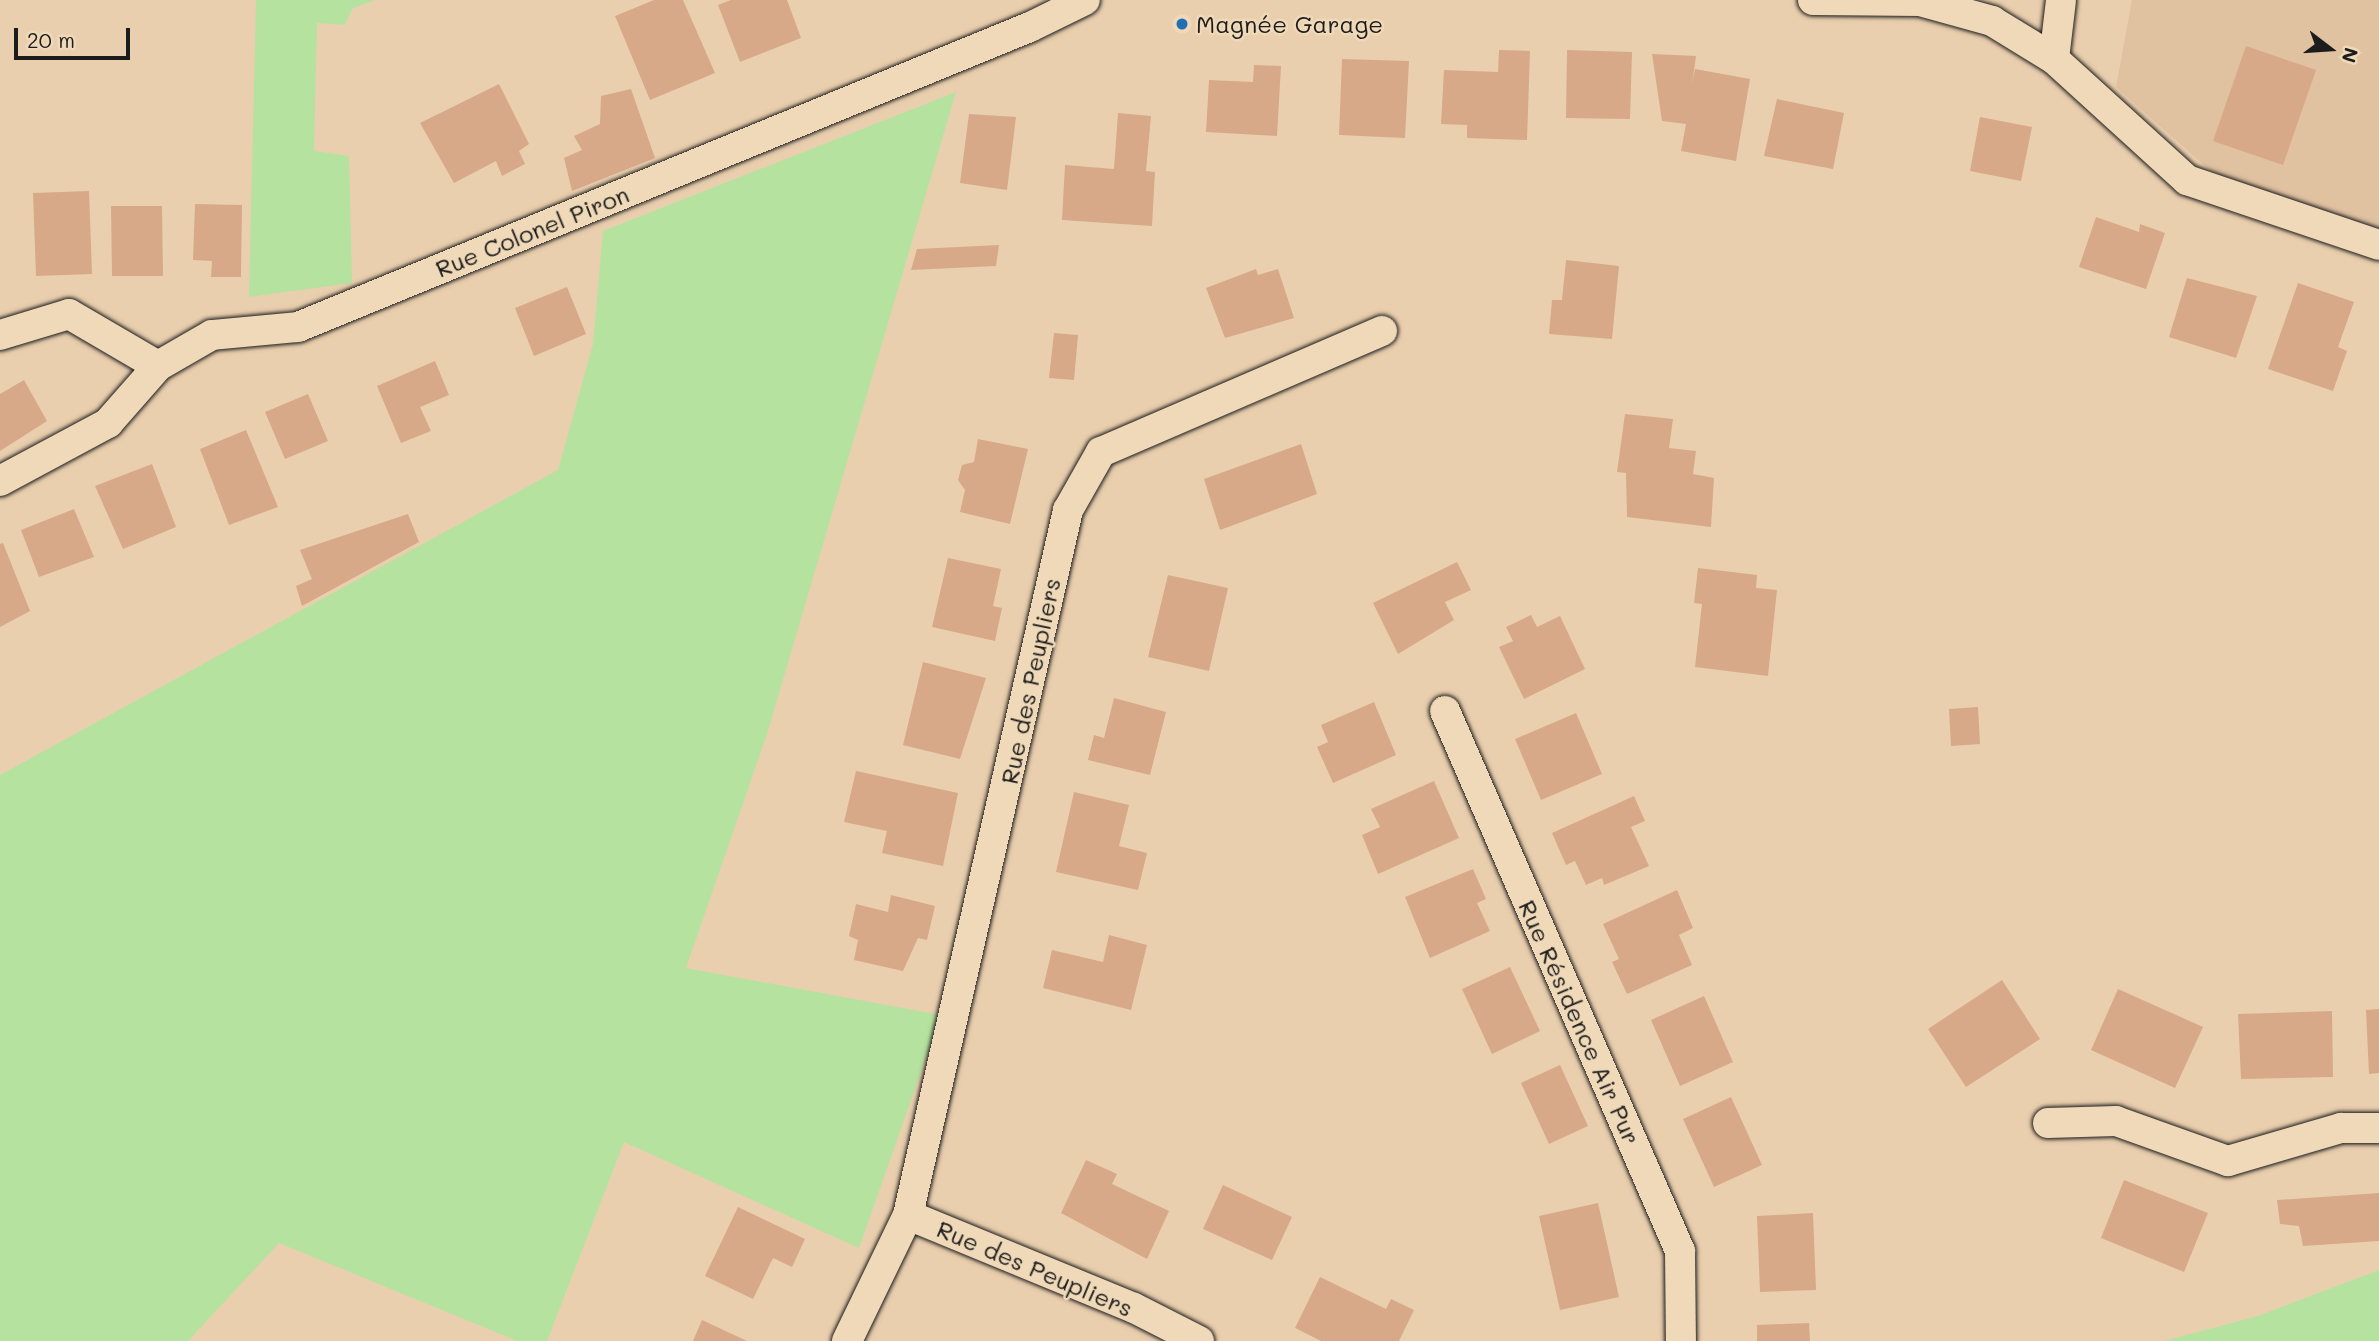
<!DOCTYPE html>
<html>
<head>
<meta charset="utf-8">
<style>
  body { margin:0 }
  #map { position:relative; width:2379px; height:1341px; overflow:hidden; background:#eacfae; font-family:Mali,sans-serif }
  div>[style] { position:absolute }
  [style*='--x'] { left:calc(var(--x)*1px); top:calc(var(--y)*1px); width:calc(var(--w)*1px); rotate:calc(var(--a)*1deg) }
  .built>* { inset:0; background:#e0c1a0 }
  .green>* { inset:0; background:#b6e29f }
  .building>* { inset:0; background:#d7a988 }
  .roads { filter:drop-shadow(0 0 2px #1c1c1c) drop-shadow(0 0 2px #1c1c1c) }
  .minor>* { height:30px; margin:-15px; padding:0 15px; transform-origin:15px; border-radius:15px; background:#efd9b8 }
  .dots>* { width:19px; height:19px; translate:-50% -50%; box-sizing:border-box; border:4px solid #efd9b8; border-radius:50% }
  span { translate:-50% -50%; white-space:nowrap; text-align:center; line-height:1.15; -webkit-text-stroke:5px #efd9b8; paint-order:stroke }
  .poi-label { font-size:24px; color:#1c1c1c }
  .left { translate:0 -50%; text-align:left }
  .street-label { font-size:24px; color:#1c1c1c }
  .north { position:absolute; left:2295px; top:14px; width:70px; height:70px; -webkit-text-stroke:5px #efd9b8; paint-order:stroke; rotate:107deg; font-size:19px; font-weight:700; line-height:28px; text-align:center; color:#1c1c1c }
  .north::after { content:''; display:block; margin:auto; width:24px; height:32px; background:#1c1c1c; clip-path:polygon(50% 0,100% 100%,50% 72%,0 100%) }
  .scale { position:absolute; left:14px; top:28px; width:116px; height:32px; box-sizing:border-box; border:4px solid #1c1c1c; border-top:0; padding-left:9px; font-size:21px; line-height:24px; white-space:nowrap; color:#1c1c1c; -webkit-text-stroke:5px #efd9b8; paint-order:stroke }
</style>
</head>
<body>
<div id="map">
  <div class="built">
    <i style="clip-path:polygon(2132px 0,2379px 0,2379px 228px,2230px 188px,2116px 87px)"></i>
  </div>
  <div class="green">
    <i style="clip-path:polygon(256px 0,375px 0,352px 9px,345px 25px,317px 23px,314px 151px,349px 156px,352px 283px,249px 297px)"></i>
    <i style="clip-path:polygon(956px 92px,767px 734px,686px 968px,941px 1015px,859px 1248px,624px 1142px,547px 1341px,517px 1341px,279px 1243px,188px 1341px,0 1341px,0 775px,558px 470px,593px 344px,603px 231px)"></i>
    <i style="clip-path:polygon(2379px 1270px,2379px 1341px,2164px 1341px,2258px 1316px)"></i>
  </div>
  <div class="building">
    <i style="clip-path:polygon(654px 0,683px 0,715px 73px,650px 100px,615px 16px)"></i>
    <i style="clip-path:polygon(731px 0,787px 0,801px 38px,740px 62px,718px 5px)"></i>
    <i style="clip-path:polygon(2246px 46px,2316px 70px,2283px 165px,2213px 141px)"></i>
    <i style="clip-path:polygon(1499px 50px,1530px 51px,1527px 140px,1467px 138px,1467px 125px,1441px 124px,1444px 70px,1498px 72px)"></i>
    <i style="clip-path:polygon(1567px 50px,1632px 52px,1630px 119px,1566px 118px)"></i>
    <i style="clip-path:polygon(1652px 54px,1696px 56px,1692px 85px,1695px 69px,1750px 79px,1736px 161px,1681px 151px,1686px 124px,1662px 121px)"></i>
    <i style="clip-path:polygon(1342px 59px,1409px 61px,1405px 138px,1339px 135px)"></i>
    <i style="clip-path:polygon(1254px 65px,1281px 66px,1277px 136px,1206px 132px,1209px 80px,1253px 82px)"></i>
    <i style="clip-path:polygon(499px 84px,529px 144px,519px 151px,525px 164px,502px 176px,496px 161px,454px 183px,420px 123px)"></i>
    <i style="clip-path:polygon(631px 89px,655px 158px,572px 191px,564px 158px,582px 150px,574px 136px,600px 124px,601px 96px)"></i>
    <i style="clip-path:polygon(1777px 99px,1844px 113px,1833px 169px,1764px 156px)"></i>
    <i style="clip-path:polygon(1118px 113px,1151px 116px,1146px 171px,1155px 172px,1152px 226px,1062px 220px,1065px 165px,1114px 169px)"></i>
    <i style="clip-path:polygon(969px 114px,1016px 117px,1007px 190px,960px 183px)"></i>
    <i style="clip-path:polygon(1980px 117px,2032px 127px,2021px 181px,1970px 171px)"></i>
    <i style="clip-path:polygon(89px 191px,92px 274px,36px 276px,33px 193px)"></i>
    <i style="clip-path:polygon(195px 204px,242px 205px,241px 277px,211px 277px,212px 261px,193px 260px)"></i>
    <i style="clip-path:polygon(111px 206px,162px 206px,163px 276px,112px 276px)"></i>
    <i style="clip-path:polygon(2096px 217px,2139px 232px,2140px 224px,2165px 233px,2146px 289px,2079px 267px)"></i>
    <i style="clip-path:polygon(999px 245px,996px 266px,911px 270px,917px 249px)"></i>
    <i style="clip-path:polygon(1566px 260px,1619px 266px,1612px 339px,1549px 334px,1552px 300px,1562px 300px)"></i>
    <i style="clip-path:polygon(1256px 269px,1258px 275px,1278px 269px,1294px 318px,1225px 338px,1206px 288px)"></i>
    <i style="clip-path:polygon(2187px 278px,2257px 296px,2236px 358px,2169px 337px)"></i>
    <i style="clip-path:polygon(2298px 283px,2354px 302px,2338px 347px,2347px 351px,2333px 391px,2268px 369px)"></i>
    <i style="clip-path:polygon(567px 287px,586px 334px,534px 356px,515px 308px)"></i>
    <i style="clip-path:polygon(1054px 333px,1078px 335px,1074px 380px,1049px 378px)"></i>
    <i style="clip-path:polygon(435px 361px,449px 395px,420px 407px,431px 431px,401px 443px,377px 386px)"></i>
    <i style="clip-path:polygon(24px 380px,47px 421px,0 451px,0 394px)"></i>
    <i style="clip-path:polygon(308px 394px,328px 441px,285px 459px,265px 412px)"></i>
    <i style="clip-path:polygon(1625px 414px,1673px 419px,1669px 448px,1696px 451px,1693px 474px,1714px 478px,1711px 527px,1627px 517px,1626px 473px,1617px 472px)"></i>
    <i style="clip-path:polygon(246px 430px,278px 507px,229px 525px,200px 449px)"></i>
    <i style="clip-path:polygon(978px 439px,1028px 449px,1010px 524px,960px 512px,965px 490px,958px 480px,962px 465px,974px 462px)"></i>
    <i style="clip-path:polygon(1301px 444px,1317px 494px,1220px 530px,1204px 479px)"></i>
    <i style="clip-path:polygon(152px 464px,176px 527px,123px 549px,95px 486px)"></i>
    <i style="clip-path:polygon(74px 509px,94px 557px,39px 577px,21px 530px)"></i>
    <i style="clip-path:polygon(408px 514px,419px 542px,302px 606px,296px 586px,312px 579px,300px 550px)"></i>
    <i style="clip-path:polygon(3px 543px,30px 611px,0 627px,0 544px)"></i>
    <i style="clip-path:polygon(948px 558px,1001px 569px,993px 606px,1002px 608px,995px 641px,932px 627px)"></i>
    <i style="clip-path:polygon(1457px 562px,1471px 590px,1445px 602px,1454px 620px,1398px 654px,1373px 603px)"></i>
    <i style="clip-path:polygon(1698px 568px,1757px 575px,1756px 588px,1777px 590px,1768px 676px,1695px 667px,1702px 604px,1694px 603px)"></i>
    <i style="clip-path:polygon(1168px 575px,1228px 588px,1209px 671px,1148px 657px)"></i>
    <i style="clip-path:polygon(1531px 615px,1537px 627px,1560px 616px,1585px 669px,1524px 699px,1499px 647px,1513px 641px,1506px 627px)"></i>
    <i style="clip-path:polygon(923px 662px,986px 678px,960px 759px,903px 745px)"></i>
    <i style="clip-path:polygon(1114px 698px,1166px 712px,1150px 775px,1088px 760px,1094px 735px,1104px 738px)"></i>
    <i style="clip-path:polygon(1374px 702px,1396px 755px,1333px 783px,1317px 747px,1328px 742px,1321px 725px)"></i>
    <i style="clip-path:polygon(1978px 707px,1980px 744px,1951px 746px,1949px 709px)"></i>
    <i style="clip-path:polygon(1576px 713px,1602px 774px,1541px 800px,1515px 739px)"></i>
    <i style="clip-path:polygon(856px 771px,958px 793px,943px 866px,882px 853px,887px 831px,844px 822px)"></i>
    <i style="clip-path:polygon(1434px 781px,1459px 838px,1378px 874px,1362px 835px,1380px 827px,1371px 809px)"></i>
    <i style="clip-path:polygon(1074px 792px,1129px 805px,1119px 846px,1147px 853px,1138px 890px,1056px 872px)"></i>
    <i style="clip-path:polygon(1634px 796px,1645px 821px,1631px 827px,1649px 866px,1604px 885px,1602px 878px,1586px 885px,1575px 861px,1566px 865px,1552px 833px)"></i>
    <i style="clip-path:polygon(1473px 869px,1486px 899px,1477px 903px,1490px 931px,1430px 958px,1405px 897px)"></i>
    <i style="clip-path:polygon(1677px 890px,1693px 928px,1679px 935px,1692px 965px,1627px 994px,1612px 962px,1619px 959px,1603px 924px)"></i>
    <i style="clip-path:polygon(891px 895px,935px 906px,927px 940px,918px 938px,903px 971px,854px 960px,858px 940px,849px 936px,856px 904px,888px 912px)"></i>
    <i style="clip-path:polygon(1109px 935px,1147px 945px,1131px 1010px,1043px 988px,1052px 950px,1103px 962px)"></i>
    <i style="clip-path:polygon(1510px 967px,1540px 1031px,1492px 1054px,1462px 989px)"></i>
    <i style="clip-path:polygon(2002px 980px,2040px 1039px,1966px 1087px,1928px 1029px)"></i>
    <i style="clip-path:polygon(2118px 989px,2203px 1027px,2175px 1088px,2091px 1050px)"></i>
    <i style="clip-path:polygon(1704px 996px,1733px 1062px,1680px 1086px,1651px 1020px)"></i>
    <i style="clip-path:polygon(2379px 1009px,2379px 1073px,2369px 1074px,2366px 1010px)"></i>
    <i style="clip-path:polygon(2332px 1011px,2333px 1077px,2241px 1079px,2238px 1014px)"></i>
    <i style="clip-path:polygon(1560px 1065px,1588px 1126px,1549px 1144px,1521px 1083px)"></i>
    <i style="clip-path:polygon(1731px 1097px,1762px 1165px,1714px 1187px,1683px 1119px)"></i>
    <i style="clip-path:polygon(1086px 1160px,1117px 1174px,1112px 1184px,1169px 1211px,1147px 1259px,1061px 1213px)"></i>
    <i style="clip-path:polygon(2124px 1180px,2208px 1213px,2184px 1272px,2101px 1238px)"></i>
    <i style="clip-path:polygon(1223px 1185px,1292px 1217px,1272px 1260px,1203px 1229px)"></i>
    <i style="clip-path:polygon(2379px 1193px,2379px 1241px,2303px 1246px,2299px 1226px,2280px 1224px,2277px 1200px)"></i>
    <i style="clip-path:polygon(1598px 1203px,1619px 1297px,1560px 1310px,1539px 1216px)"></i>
    <i style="clip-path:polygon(738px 1207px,805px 1239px,792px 1267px,773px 1258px,753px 1299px,705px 1276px)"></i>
    <i style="clip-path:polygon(1813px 1213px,1816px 1290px,1760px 1292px,1757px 1216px)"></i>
    <i style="clip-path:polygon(1320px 1277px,1386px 1309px,1391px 1299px,1414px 1310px,1399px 1341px,1321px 1341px,1295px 1328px)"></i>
    <i style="clip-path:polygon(702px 1320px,747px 1341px,693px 1341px)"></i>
    <i style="clip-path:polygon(1809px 1323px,1810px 1341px,1757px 1341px,1757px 1325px)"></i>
  </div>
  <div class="roads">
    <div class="minor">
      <i style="--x:1813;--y:0;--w:107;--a:0.5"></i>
      <i style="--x:1920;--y:1;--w:75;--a:15.5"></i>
      <i style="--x:1992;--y:21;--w:73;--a:31.5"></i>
      <i style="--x:2054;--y:59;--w:180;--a:42.3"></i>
      <i style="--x:2187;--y:180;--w:203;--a:18.7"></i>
      <i style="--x:2054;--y:59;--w:59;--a:-83.2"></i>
      <i style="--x:0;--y:335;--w:72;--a:-16.9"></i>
      <i style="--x:69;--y:314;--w:103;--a:30.3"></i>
      <i style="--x:0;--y:481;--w:123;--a:-28.2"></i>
      <i style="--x:108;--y:423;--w:76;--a:-48.7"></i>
      <i style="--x:158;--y:366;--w:62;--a:-29.9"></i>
      <i style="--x:212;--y:335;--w:86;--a:-5.3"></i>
      <i style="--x:298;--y:327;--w:791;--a:-22.29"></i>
      <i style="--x:1030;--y:27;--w:61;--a:-26.1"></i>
      <i style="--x:1445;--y:711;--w:589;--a:66.48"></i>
      <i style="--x:1680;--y:1251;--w:90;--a:89.4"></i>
      <i style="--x:2048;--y:1123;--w:68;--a:-1.7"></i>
      <i style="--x:2116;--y:1121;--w:119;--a:19.7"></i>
      <i style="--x:2228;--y:1161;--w:118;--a:-16.3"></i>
      <i style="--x:2341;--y:1128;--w:38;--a:0"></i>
      <i style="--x:908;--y:1215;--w:244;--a:22.4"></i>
      <i style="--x:1134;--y:1308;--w:73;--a:26.9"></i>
      <i style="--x:847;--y:1341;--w:140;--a:-64.2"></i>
      <i style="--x:908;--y:1215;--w:723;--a:-77.21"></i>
      <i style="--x:1068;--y:510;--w:67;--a:-60.4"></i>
      <i style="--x:1101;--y:452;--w:306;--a:-23.3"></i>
    </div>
  </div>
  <div class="dots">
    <i style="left:1182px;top:24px;background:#1f6fb2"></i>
  </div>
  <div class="poi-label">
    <span class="left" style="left:1196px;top:24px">Magnée Garage</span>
  </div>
  <div class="street-label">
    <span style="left:532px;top:231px;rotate:-22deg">Rue Colonel Piron</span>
    <span style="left:1030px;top:681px;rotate:-78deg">Rue des Peupliers</span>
    <span style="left:1580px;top:1022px;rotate:66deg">Rue Résidence Air Pur</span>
    <span style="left:1035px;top:1268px;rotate:23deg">Rue des Peupliers</span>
  </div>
  <div class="north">N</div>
  <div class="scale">20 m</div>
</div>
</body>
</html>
